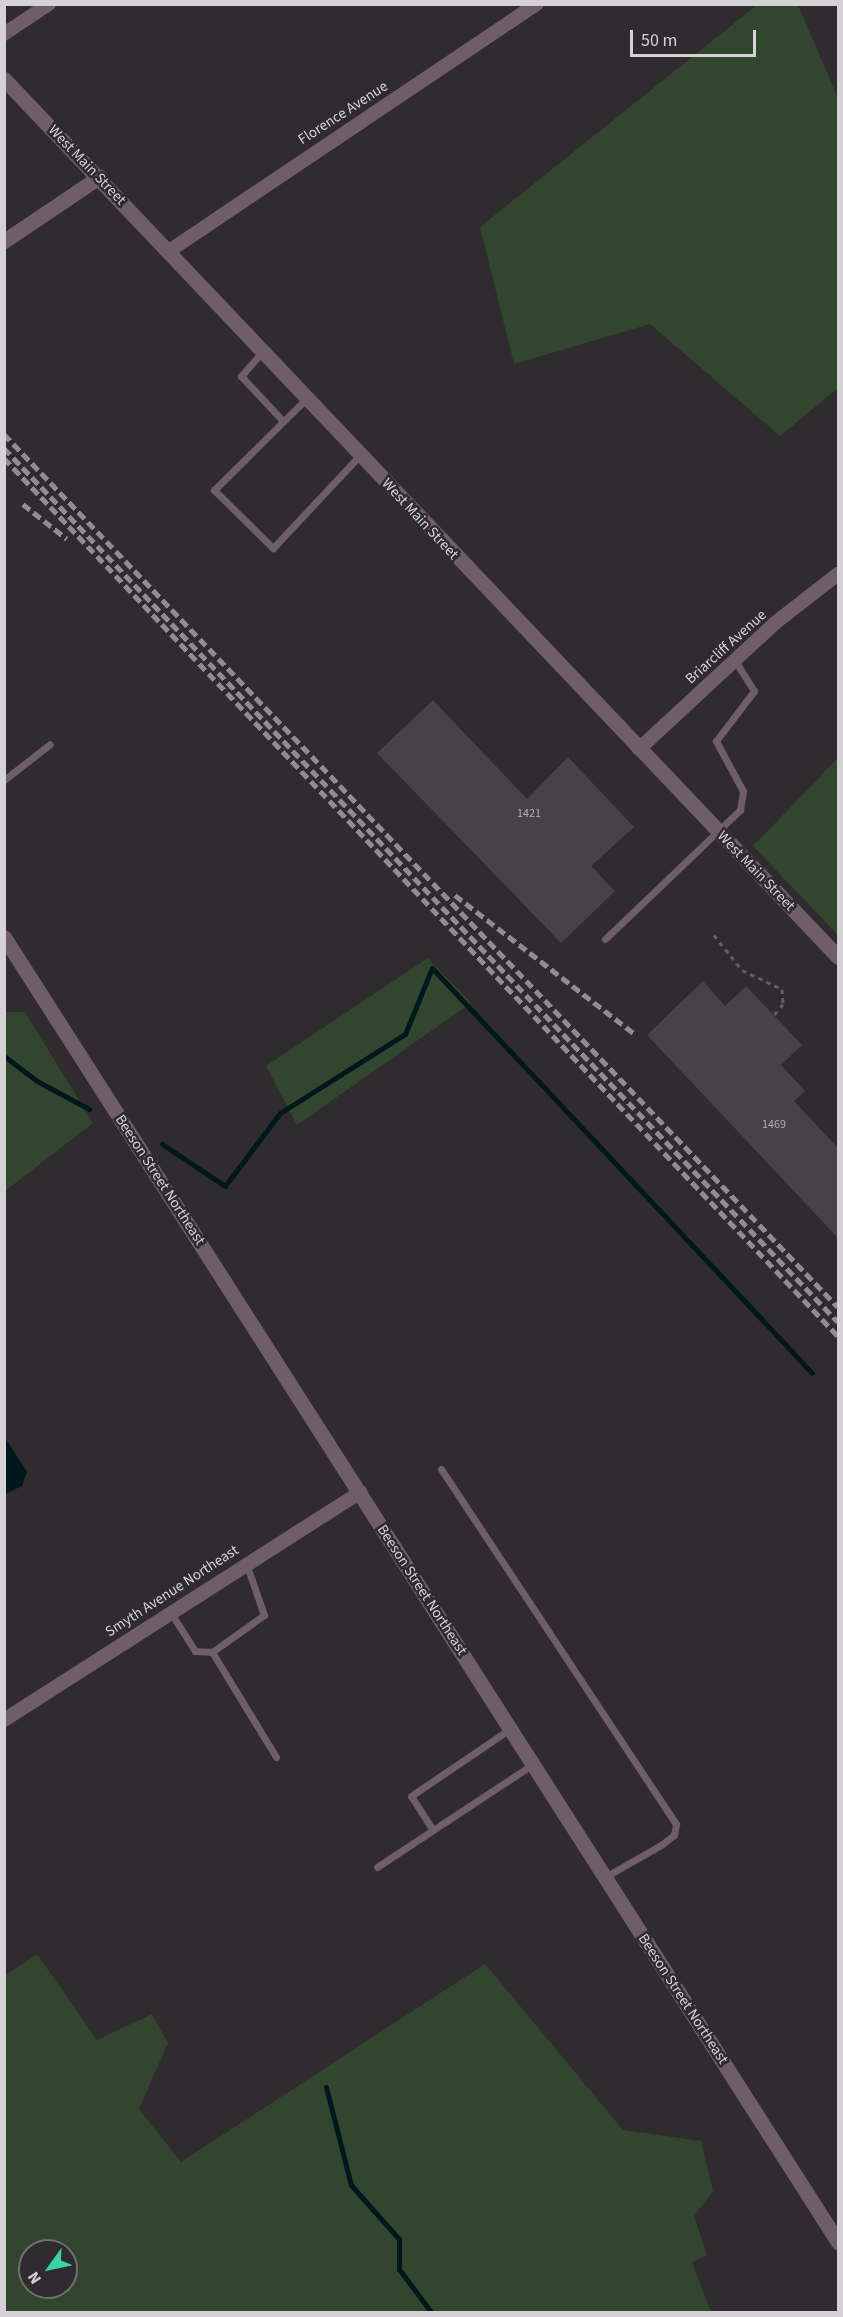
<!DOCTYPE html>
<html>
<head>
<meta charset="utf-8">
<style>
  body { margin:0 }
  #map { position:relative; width:843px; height:2317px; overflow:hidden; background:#2f2b2f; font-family:"Source Sans 3",sans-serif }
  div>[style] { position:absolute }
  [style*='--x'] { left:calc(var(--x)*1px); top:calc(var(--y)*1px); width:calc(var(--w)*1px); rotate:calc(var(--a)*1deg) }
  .green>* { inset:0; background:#32462f }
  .water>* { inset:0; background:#00181c }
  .stream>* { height:5px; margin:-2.5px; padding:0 2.5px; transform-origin:2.5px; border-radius:2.5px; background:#00181c }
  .building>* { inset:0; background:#464246 }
  .path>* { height:3px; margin-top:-1.5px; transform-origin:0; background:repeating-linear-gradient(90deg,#625e62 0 4.5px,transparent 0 9px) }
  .service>* { height:7px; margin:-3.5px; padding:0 3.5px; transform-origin:3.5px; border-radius:3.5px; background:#6f5d67 }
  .minor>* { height:14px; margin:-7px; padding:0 7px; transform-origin:7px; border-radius:7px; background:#6f5d67 }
  .tertiary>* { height:15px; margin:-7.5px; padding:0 7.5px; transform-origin:7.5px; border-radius:7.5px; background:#6f5d67 }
  .rail>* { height:4.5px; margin-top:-2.25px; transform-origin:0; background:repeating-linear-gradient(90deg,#908d90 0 9px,transparent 0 13.5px) }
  span { translate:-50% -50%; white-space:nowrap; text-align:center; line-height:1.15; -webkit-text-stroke:5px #2f2b2f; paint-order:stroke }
  .number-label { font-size:12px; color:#b0aeb0 }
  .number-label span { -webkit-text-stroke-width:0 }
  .street-label { font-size:15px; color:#d4d2d4 }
  .frame { position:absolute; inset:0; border:6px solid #d4d2d4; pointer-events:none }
  .north { position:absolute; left:18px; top:2239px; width:60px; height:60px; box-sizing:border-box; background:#2f2b2f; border:2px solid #716e71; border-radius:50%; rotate:237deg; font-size:16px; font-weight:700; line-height:24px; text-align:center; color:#d4d2d4 }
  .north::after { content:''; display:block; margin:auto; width:21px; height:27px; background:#36d4a7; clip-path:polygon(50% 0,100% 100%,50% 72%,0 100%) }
  .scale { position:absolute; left:630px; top:30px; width:126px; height:27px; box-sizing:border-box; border:3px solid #d4d2d4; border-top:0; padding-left:8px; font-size:18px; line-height:21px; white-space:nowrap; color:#d4d2d4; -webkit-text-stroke:4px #2f2b2f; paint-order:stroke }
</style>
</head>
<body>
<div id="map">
  <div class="green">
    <i style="clip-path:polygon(757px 5px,798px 5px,838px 98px,838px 388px,780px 436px,650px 324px,514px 364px,480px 227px)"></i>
    <i style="clip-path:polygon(838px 758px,838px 935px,753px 846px)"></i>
    <i style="clip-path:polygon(428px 958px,471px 1003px,297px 1125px,266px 1066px)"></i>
    <i style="clip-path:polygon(5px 1012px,25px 1012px,93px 1123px,5px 1191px)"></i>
    <i style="clip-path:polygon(evenodd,37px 1954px,97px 2040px,152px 2014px,168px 2043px,139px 2109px,181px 2162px,485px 1964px,623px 2130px,701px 2141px,713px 2191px,694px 2216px,707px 2255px,692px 2262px,711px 2312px,5px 2312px,5px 1976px,37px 1954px,30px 2251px,66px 2251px,66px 2287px,30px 2287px,30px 2251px)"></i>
  </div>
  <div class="water">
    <i style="clip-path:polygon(4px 1436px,27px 1472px,22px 1486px,5px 1494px)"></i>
  </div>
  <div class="stream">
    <i style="--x:4;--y:1056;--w:41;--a:37.1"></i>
    <i style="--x:37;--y:1081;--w:59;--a:28.3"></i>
    <i style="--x:162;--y:1144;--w:76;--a:33.7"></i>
    <i style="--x:225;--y:1186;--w:91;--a:-53"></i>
    <i style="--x:280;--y:1113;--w:148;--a:-32.3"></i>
    <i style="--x:405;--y:1034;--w:71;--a:-67.8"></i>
    <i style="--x:432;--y:968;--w:555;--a:46.82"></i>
    <i style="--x:326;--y:2087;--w:101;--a:75.7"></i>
    <i style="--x:351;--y:2185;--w:72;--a:48.4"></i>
    <i style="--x:399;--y:2239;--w:30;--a:90"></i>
    <i style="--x:399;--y:2269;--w:54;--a:53.3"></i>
  </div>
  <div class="building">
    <i style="clip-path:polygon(433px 700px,527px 799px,568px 757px,634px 827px,591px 866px,615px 891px,561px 943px,377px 753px)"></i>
    <i style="clip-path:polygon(703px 981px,725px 1006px,746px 986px,802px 1045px,781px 1065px,805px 1091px,794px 1101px,838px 1148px,838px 1238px,647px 1035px)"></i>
  </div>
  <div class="path">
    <i style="--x:714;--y:935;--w:45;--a:51.3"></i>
    <i style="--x:742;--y:970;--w:44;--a:25.4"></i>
    <i style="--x:782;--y:989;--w:15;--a:86"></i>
    <i style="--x:783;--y:1004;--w:14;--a:129"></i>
  </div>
  <div class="service">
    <i style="--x:262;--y:352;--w:32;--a:131"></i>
    <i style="--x:241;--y:376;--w:62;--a:47"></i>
    <i style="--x:307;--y:398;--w:131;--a:135.3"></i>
    <i style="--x:214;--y:490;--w:83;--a:44.5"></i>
    <i style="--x:273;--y:548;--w:127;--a:-46.9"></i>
    <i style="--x:4;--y:780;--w:58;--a:-38"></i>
    <i style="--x:605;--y:939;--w:187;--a:-43.7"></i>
    <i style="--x:740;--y:810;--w:19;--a:-81"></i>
    <i style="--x:743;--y:791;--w:57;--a:-118.4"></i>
    <i style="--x:716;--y:741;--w:63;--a:-52.8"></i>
    <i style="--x:754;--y:691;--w:36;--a:-122"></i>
    <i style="--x:441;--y:1469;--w:426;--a:56.5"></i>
    <i style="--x:676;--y:1824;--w:11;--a:100"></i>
    <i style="--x:674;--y:1835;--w:16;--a:142"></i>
    <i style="--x:661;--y:1845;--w:64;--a:150.3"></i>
    <i style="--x:171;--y:1613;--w:45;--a:57.7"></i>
    <i style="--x:195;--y:1651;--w:17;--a:3"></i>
    <i style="--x:212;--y:1652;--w:64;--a:-35.4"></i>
    <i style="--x:264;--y:1615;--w:55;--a:-109.1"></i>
    <i style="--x:212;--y:1652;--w:123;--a:58.6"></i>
    <i style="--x:433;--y:1830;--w:40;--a:-122.9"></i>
    <i style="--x:411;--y:1796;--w:120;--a:-34.1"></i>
    <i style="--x:377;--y:1867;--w:187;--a:-33.4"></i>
  </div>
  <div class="minor">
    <i style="--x:4;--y:34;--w:54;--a:-33.7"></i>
    <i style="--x:169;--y:251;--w:443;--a:-33.9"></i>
    <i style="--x:639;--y:749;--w:185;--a:-42.8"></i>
    <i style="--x:775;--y:623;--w:80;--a:-37.9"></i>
    <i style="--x:4;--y:1720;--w:423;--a:-32.6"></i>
  </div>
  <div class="tertiary">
    <i style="--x:4;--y:79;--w:1211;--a:46.47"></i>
    <i style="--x:4;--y:241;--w:115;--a:-34"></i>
    <i style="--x:4;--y:937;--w:1549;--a:57.42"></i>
  </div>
  <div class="rail">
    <i style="--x:4;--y:434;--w:1207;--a:46.31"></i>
    <i style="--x:4;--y:448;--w:1208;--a:46.34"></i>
    <i style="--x:4;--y:458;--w:1211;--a:46.47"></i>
    <i style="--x:23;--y:504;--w:56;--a:38.5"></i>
    <i style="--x:455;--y:895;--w:227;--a:37.7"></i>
  </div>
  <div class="number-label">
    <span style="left:529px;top:814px">1421</span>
    <span style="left:774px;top:1125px">1469</span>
  </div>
  <div class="street-label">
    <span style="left:343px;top:113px;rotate:-33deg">Florence Avenue</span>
    <span style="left:87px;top:165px;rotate:46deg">West Main Street</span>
    <span style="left:420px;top:519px;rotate:47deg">West Main Street</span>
    <span style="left:726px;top:647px;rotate:-42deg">Briarcliff Avenue</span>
    <span style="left:756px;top:871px;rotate:46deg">West Main Street</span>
    <span style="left:160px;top:1180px;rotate:57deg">Beeson Street Northeast</span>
    <span style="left:422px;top:1590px;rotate:57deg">Beeson Street Northeast</span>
    <span style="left:172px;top:1591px;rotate:-33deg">Smyth Avenue Northeast</span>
    <span style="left:683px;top:1999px;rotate:57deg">Beeson Street Northeast</span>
  </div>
  <div class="frame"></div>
  <div class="north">N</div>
  <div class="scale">50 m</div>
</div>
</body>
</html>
